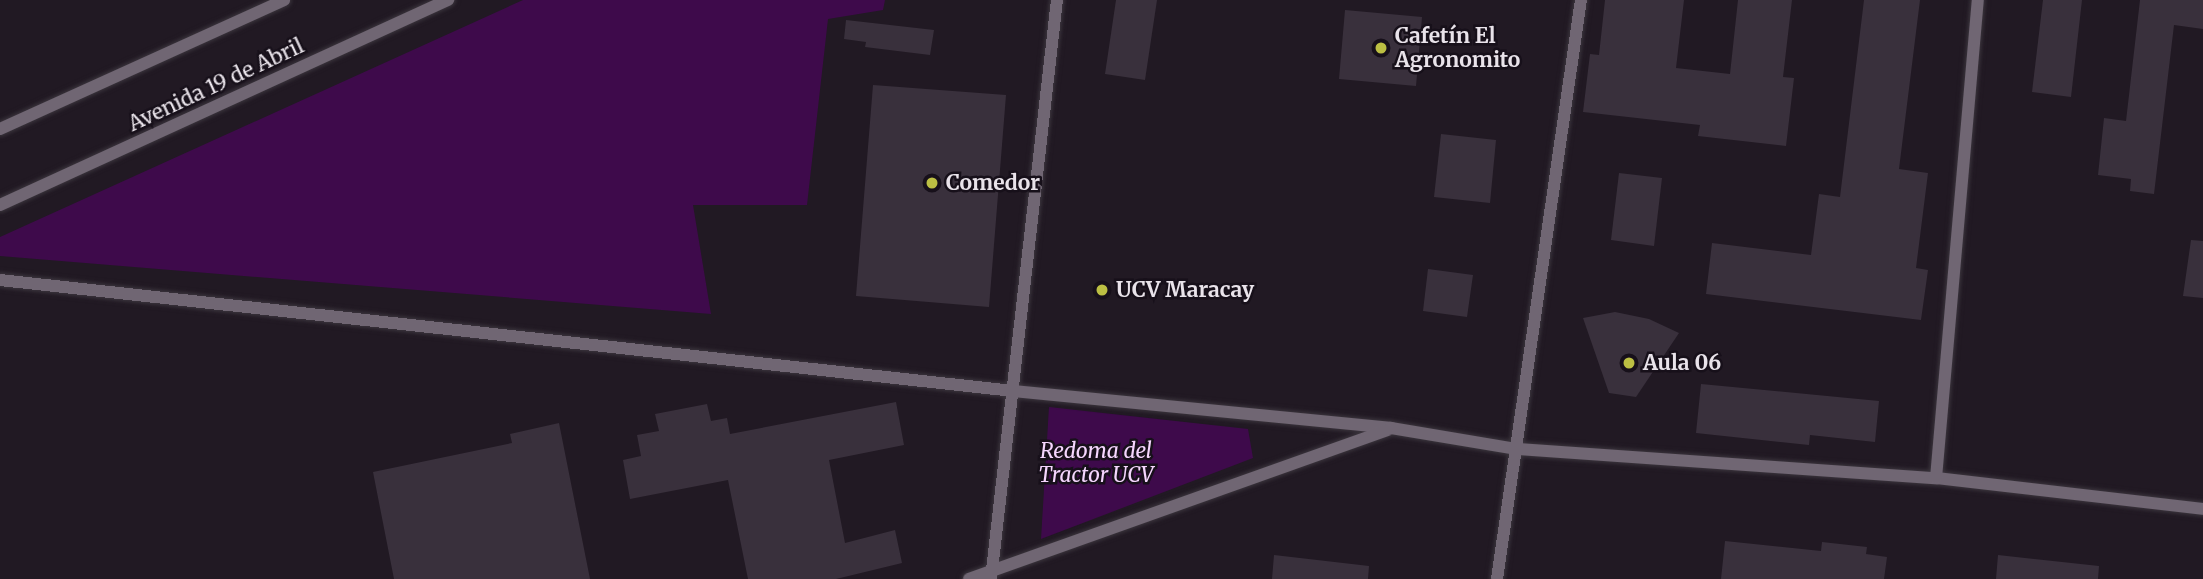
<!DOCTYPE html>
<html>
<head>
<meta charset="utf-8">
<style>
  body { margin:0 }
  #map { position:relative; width:2203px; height:579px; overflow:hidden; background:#211923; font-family:Merriweather,serif }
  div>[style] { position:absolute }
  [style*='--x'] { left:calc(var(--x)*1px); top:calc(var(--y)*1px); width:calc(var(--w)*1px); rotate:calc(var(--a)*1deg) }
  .green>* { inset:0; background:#3e0a4b }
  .building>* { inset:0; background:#39303c }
  .roads { filter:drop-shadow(0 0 2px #3b353d) drop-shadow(0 0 2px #3b353d) }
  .service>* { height:12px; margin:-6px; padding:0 6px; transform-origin:6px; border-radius:6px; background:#706673 }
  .dots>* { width:19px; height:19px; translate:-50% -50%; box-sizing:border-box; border:4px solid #17101a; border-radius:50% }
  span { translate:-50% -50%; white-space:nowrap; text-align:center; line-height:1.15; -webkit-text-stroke:5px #17101a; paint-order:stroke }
  .poi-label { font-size:21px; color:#e9e3ea; font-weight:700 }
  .left { translate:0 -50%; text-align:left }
  .street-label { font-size:21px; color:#e9e3ea }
  .park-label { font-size:21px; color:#f5d6fe; font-style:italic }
</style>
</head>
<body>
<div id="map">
  <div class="green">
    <i style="clip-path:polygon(523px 0,885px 0,883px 10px,828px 19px,807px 205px,693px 205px,711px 314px,0 256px,0 237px)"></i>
    <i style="clip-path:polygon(1049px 407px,1248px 429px,1253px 458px,1041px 539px)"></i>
  </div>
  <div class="building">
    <i style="clip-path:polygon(1116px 0,1157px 0,1145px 80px,1105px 74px)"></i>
    <i style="clip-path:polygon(1605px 0,1684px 0,1676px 68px,1730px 74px,1738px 0,1792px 0,1783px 77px,1794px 78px,1786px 146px,1698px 136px,1700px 125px,1583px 112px,1590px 54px,1599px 55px)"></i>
    <i style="clip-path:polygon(1864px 0,1920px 0,1899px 169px,1928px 173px,1916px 268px,1928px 270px,1921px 320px,1706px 294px,1712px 243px,1811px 255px,1819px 194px,1840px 197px)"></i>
    <i style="clip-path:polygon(2043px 0,2082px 0,2071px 97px,2032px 92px)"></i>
    <i style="clip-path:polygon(2140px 0,2203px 0,2203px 29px,2174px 25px,2154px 194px,2130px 191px,2131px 179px,2098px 175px,2104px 118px,2126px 121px)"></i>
    <i style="clip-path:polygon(1345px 10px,1422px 17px,1416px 86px,1339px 79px)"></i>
    <i style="clip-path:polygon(846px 20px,934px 30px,930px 55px,865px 47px,866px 42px,844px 39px)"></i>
    <i style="clip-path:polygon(873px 85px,1006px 95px,989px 307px,856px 296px)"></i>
    <i style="clip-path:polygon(1441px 134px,1496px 140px,1490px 203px,1434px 197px)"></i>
    <i style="clip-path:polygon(1619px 173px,1662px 178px,1654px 246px,1611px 240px)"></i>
    <i style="clip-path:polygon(2191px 240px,2203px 241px,2203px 298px,2183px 296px)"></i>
    <i style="clip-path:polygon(1428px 269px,1473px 275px,1467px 317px,1423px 311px)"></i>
    <i style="clip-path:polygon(1615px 312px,1649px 319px,1679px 333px,1636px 397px,1609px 393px,1583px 318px)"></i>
    <i style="clip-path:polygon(1701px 384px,1879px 401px,1875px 442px,1810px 435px,1809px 445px,1696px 433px)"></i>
    <i style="clip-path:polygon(896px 402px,904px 445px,829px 460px,845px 543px,895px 530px,902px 563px,836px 579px,748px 579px,728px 480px,630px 499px,623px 460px,641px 456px,637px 435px,659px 431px,655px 414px,707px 404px,711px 421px,727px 418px,730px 434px)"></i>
    <i style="clip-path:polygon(559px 423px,590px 579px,394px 579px,373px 472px,512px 443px,510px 434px)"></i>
    <i style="clip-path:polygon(1725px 541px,1821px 551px,1822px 542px,1867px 547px,1866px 554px,1887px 557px,1884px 579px,1721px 579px)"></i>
    <i style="clip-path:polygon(1274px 555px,1369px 566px,1368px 579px,1272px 579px)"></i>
    <i style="clip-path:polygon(1998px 555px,2099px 566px,2098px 579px,1996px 579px)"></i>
  </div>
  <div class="roads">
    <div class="service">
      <i style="--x:0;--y:129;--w:312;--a:-24.4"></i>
      <i style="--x:0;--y:205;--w:493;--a:-24.6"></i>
      <i style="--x:0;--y:280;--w:1020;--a:6.25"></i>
      <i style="--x:1014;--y:391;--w:379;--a:5.6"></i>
      <i style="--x:1391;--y:428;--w:128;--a:9.5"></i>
      <i style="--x:1517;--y:449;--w:420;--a:4"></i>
      <i style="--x:1936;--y:478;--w:269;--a:6.6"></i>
      <i style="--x:1936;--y:478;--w:480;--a:-85"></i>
      <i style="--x:969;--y:579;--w:444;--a:-19.6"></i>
      <i style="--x:991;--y:579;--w:583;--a:-83.5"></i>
      <i style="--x:1497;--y:579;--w:585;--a:-81.75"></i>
    </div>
  </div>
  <div class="dots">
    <i style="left:1381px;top:48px;background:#bcbf43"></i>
    <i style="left:932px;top:183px;background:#bcbf43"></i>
    <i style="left:1102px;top:290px;background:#bcbf43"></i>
    <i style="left:1629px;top:363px;background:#bcbf43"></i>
  </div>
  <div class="poi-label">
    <span class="left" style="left:1395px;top:48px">Cafetín El<br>Agronomito</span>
    <span class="left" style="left:946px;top:183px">Comedor</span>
    <span class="left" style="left:1116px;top:290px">UCV Maracay</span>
    <span class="left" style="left:1643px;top:363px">Aula 06</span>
  </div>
  <div class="street-label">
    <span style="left:216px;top:85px;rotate:-25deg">Avenida 19 de Abril</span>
  </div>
  <div class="park-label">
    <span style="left:1096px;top:463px">Redoma del<br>Tractor UCV</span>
  </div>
</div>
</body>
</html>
